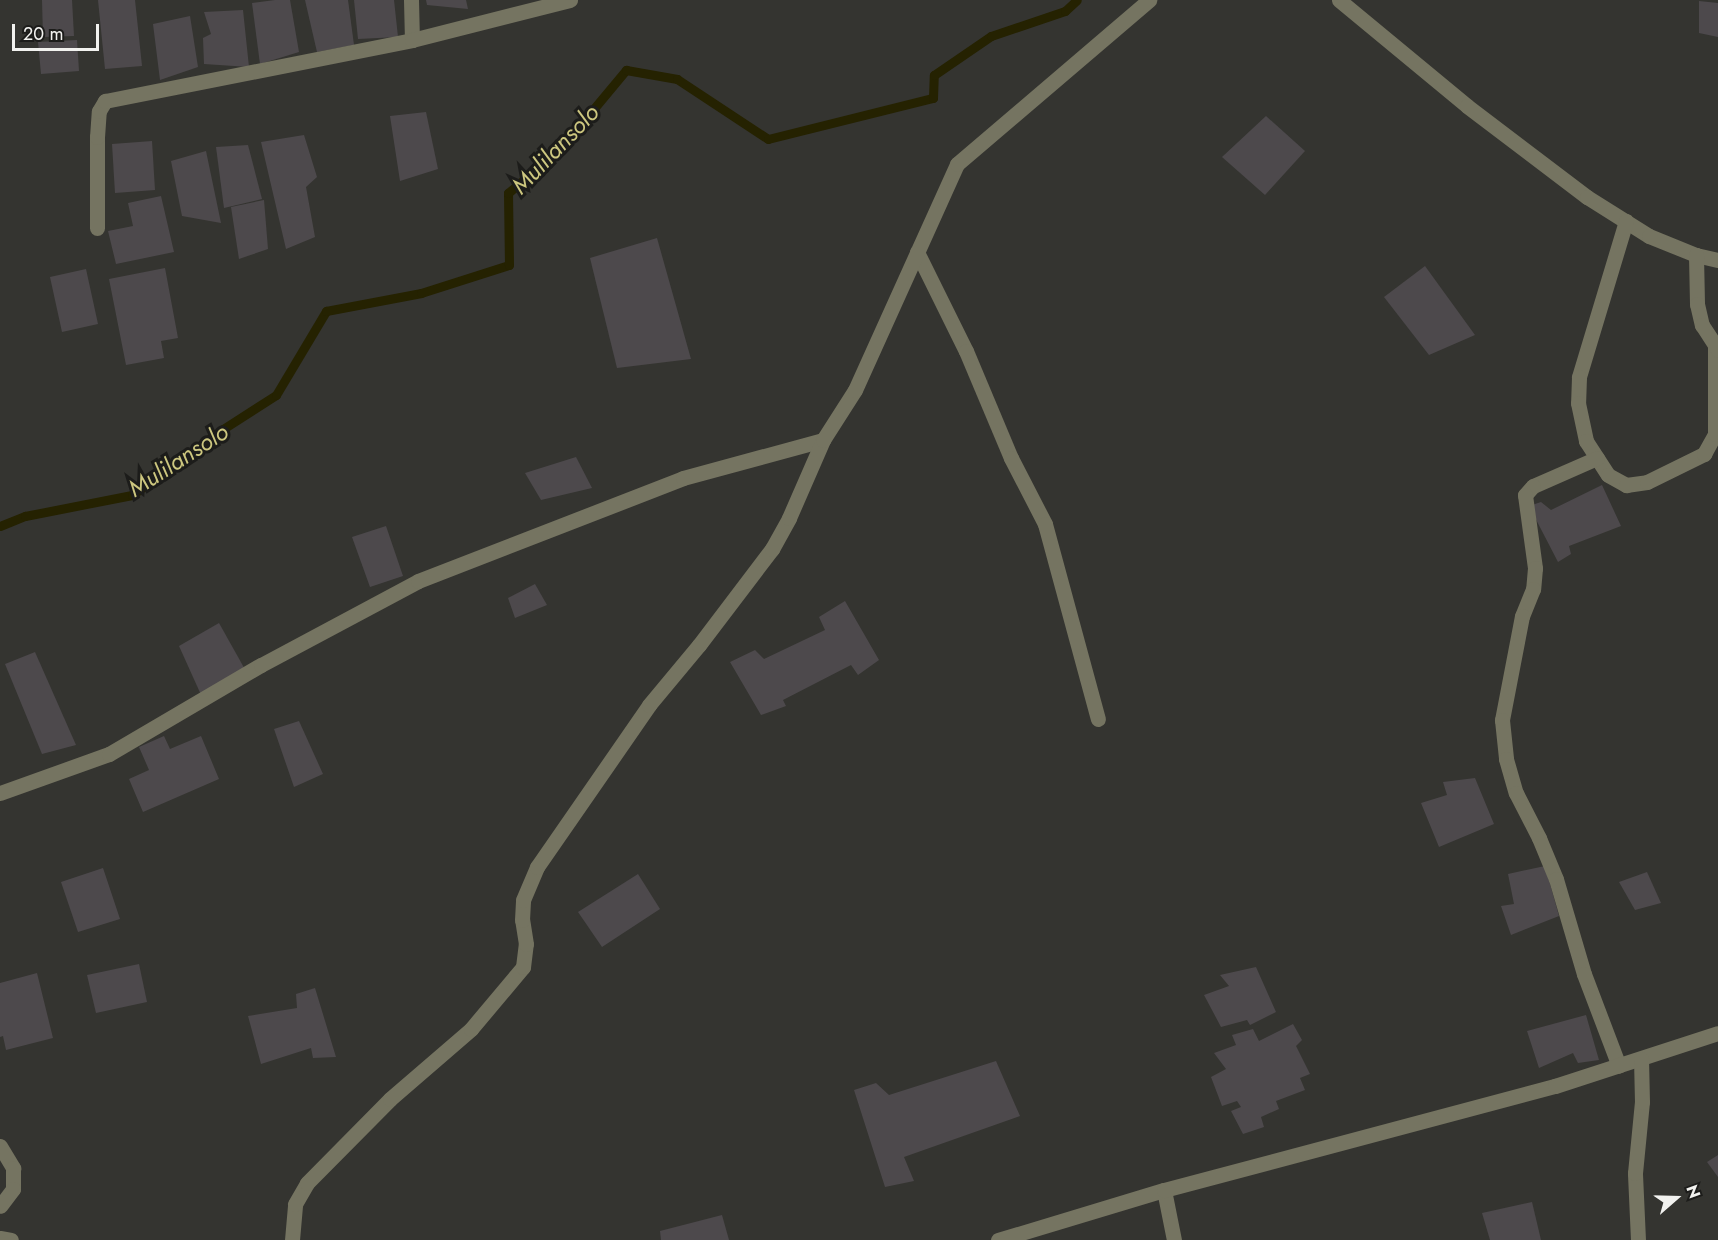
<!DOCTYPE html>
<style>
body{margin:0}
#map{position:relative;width:1718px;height:1240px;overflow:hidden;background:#343430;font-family:Jost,sans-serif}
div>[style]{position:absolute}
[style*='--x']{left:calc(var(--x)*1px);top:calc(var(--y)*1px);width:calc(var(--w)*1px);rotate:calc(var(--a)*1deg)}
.stream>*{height:9px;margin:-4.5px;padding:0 4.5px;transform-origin:4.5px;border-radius:4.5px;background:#252201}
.building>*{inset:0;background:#4d494c}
.minor>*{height:15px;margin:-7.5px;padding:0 7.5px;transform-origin:7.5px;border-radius:7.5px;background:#757461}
span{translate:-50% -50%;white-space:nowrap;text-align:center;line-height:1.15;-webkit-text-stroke:6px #1c1c1a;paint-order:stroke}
.water-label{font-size:24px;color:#cdc77f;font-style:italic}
.north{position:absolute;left:1646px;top:1168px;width:60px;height:60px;-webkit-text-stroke:4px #1c1c1a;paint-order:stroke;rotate:70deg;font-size:16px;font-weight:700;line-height:24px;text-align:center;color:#f2f2ef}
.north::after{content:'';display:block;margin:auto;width:21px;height:27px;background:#f2f2ef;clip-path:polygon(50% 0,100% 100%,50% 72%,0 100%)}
.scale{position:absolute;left:12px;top:24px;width:87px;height:27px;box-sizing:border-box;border:3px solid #f2f2ef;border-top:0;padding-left:8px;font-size:18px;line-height:21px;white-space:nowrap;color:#f2f2ef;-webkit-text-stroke:4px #1c1c1a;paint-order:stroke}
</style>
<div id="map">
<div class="stream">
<i style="--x:0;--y:526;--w:27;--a:-22"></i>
<i style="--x:25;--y:516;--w:109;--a:-11.1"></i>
<i style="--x:132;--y:495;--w:112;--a:-36"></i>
<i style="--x:223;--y:429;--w:63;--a:-32.7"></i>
<i style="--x:276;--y:395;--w:98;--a:-59.2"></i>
<i style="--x:326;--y:311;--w:97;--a:-10.7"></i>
<i style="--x:421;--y:293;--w:92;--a:-17.7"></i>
<i style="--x:509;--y:265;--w:72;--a:-90.8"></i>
<i style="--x:508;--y:193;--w:70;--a:-40.3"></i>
<i style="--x:561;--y:148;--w:102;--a:-50.2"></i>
<i style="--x:626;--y:70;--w:52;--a:10"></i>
<i style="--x:677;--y:79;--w:109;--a:33.4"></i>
<i style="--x:768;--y:139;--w:170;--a:-14"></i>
<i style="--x:933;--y:98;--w:23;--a:-88"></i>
<i style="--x:934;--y:75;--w:69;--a:-34.4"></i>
<i style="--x:991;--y:36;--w:78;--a:-18.7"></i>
<i style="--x:1065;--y:11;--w:16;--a:-43"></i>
</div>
<div class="building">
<i style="clip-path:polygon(42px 0,72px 0,74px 36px,43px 37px)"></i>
<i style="clip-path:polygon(98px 0,135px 0,142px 66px,105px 69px)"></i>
<i style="clip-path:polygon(275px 0,290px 0,299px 52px,260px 64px,252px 3px)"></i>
<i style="clip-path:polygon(305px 0,348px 0,354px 45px,317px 52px)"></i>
<i style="clip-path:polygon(354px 0,394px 0,398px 37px,358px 39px)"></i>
<i style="clip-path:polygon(426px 0,466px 0,468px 9px,427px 5px)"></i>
<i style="clip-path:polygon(1699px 1px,1718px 3px,1718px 37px,1699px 33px)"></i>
<i style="clip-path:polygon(243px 10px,249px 67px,204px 64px,203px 38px,211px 34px,204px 12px)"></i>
<i style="clip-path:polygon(190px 16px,198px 67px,160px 80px,153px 24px)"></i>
<i style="clip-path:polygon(77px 40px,79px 71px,41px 74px,38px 42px)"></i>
<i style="clip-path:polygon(426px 112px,438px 169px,400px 181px,390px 116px)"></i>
<i style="clip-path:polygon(1266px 116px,1305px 151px,1265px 195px,1222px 157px)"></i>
<i style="clip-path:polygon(304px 135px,317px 177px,306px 187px,315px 237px,286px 249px,261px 142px)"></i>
<i style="clip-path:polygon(152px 141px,155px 190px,115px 193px,112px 144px)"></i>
<i style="clip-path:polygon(248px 145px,262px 199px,224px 208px,216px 147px)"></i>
<i style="clip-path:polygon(206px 151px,221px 223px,182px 216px,171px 161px)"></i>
<i style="clip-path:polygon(161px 196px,174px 252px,116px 264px,108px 231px,133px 226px,128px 203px)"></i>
<i style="clip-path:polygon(264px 200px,268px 249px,239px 259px,231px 207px)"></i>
<i style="clip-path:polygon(657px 238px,691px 359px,617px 368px,590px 258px)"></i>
<i style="clip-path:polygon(1425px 266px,1475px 335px,1429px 355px,1384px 297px)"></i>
<i style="clip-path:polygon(165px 268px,178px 338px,161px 341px,164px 358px,126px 365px,109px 279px)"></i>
<i style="clip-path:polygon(86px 269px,98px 324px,62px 332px,50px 277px)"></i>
<i style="clip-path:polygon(576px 457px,592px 488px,541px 500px,525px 473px)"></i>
<i style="clip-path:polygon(1602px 485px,1621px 526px,1569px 546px,1571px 554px,1558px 562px,1529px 506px,1541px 502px,1551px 510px)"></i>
<i style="clip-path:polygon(386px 526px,403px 576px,370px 587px,352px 537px)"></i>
<i style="clip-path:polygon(535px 584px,547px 605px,515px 618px,508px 598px)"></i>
<i style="clip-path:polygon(845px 601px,879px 660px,858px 675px,851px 665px,783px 700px,786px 706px,761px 715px,730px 662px,755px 650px,764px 659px,825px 630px,819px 617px)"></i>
<i style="clip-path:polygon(219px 623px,247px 673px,202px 697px,179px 646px)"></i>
<i style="clip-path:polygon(35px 652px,76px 745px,42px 754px,5px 664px)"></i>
<i style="clip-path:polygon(299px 721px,323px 774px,294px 787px,274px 729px)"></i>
<i style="clip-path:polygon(164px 736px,170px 749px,201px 736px,219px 779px,143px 812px,129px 779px,149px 770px,139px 747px)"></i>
<i style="clip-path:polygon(1475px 778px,1494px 824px,1439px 847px,1421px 803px,1447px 795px,1443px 782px)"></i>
<i style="clip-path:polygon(1545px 866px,1559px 916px,1511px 935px,1501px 906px,1514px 904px,1508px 874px)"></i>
<i style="clip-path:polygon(103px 868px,120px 919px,78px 932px,61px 882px)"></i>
<i style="clip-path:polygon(1647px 872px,1661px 903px,1635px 910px,1619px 882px)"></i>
<i style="clip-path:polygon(638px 874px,660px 909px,602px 947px,578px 912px)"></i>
<i style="clip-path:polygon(139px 964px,147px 1002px,96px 1013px,87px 975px)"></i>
<i style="clip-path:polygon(1256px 967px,1276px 1012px,1250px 1025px,1247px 1020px,1221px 1027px,1204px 995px,1229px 986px,1220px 975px)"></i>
<i style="clip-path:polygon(37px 973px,53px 1038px,6px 1050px,3px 1036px,0 1037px,0 983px)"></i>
<i style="clip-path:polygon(315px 988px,336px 1057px,313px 1058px,311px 1048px,261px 1064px,248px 1016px,297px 1008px,296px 994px)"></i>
<i style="clip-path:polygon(1586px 1015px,1599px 1060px,1578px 1063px,1573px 1053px,1539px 1068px,1527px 1031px)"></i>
<i style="clip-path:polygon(1293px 1024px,1302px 1040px,1296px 1046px,1310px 1074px,1300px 1078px,1305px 1090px,1276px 1101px,1279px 1109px,1261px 1117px,1264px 1127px,1243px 1134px,1231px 1111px,1241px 1107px,1237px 1101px,1222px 1106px,1211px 1077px,1226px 1069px,1214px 1053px,1236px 1045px,1232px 1035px,1253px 1029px,1259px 1041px)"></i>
<i style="clip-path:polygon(996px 1061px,1020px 1116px,904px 1157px,914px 1181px,885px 1187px,854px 1090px,876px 1083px,889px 1095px)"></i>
<i style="clip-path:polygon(1718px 1155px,1718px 1177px,1707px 1162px)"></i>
<i style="clip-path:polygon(1532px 1202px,1541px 1240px,1490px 1240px,1482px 1213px)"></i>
<i style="clip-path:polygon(722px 1215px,729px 1240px,661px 1240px,660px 1231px)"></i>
</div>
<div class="minor">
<i style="--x:411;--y:0;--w:40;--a:88.6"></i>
<i style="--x:1339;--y:0;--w:166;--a:39.6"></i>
<i style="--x:1467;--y:106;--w:151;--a:37.2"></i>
<i style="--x:1587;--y:197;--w:73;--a:32.2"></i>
<i style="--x:1649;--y:236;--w:51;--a:22"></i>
<i style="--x:1696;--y:255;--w:23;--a:13"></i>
<i style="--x:1626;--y:221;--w:163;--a:106.8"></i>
<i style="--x:1579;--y:377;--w:26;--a:92"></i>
<i style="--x:1578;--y:403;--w:39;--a:78"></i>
<i style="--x:1586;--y:441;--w:40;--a:57.1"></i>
<i style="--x:1608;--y:475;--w:21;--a:29"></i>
<i style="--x:1626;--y:485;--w:21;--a:-8"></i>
<i style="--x:1647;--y:482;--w:64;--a:-26.2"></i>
<i style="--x:1704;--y:454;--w:23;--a:-61"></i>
<i style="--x:1715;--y:434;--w:87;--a:-90"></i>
<i style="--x:97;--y:228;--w:91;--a:-90"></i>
<i style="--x:97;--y:137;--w:26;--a:-86"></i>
<i style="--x:99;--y:111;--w:12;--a:-59"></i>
<i style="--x:105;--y:101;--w:313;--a:-11.2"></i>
<i style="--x:412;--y:40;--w:163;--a:-14.2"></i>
<i style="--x:917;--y:252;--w:110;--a:63.7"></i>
<i style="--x:966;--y:351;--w:116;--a:67.2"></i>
<i style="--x:1011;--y:458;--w:74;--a:62.7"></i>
<i style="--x:1045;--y:524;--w:202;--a:74.8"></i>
<i style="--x:1696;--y:255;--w:49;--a:88.8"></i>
<i style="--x:1697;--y:304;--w:22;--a:77"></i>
<i style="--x:1702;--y:325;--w:30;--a:57"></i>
<i style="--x:1597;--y:458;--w:70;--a:156.4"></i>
<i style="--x:1533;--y:486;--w:12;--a:132"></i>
<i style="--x:1525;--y:495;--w:74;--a:82.2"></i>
<i style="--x:1535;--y:568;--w:21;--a:95"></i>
<i style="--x:1533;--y:589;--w:29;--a:112"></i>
<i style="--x:1522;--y:616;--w:106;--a:100.9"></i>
<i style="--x:1502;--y:720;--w:39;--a:84"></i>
<i style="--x:1506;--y:759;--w:35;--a:74"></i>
<i style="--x:1516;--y:793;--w:51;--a:62.9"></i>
<i style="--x:1539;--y:838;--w:44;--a:67.5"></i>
<i style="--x:1556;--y:879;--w:99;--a:73.6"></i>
<i style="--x:1584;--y:974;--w:98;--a:69.2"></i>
<i style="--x:0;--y:793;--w:116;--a:-19.7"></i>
<i style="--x:109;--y:754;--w:176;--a:-30.4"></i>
<i style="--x:261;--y:665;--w:178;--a:-28.1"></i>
<i style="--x:418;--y:581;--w:284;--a:-21.2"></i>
<i style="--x:683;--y:478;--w:145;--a:-15.2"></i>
<i style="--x:0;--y:1146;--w:26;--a:59"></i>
<i style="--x:13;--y:1168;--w:21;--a:90"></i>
<i style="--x:13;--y:1189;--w:21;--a:127"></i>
<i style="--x:1164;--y:1190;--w:51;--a:78.7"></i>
<i style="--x:0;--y:1238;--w:11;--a:10"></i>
<i style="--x:292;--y:1240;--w:36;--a:-85"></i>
<i style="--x:295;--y:1204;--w:24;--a:-60"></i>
<i style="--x:307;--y:1183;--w:118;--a:-45.3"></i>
<i style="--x:390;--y:1099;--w:107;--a:-40.8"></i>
<i style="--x:471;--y:1029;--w:81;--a:-50"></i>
<i style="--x:523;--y:967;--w:23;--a:-83"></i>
<i style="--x:526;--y:944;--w:24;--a:-99"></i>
<i style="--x:522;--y:920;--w:20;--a:-87"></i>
<i style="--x:523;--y:900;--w:36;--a:-67"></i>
<i style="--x:537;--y:867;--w:197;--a:-55.3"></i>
<i style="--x:649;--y:705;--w:78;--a:-50.2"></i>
<i style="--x:699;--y:645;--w:121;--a:-52.8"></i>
<i style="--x:772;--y:549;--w:35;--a:-61"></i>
<i style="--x:789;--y:518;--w:85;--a:-66.4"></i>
<i style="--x:823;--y:440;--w:59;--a:-57.4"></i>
<i style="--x:855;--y:390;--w:248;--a:-65.7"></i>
<i style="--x:957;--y:164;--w:253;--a:-40.5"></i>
<i style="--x:998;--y:1240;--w:173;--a:-16.8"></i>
<i style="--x:1164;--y:1190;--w:405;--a:-14.9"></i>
<i style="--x:1555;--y:1086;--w:171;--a:-18"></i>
<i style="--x:1638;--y:1240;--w:67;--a:-92.6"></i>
<i style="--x:1635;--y:1173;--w:71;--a:-84.4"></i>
<i style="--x:1642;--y:1102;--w:43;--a:-91.3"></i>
</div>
<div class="water-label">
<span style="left:555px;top:149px;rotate:-46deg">Mulilansolo</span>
<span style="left:178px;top:460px;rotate:-33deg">Mulilansolo</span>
</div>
<div class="north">N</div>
<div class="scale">20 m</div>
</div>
